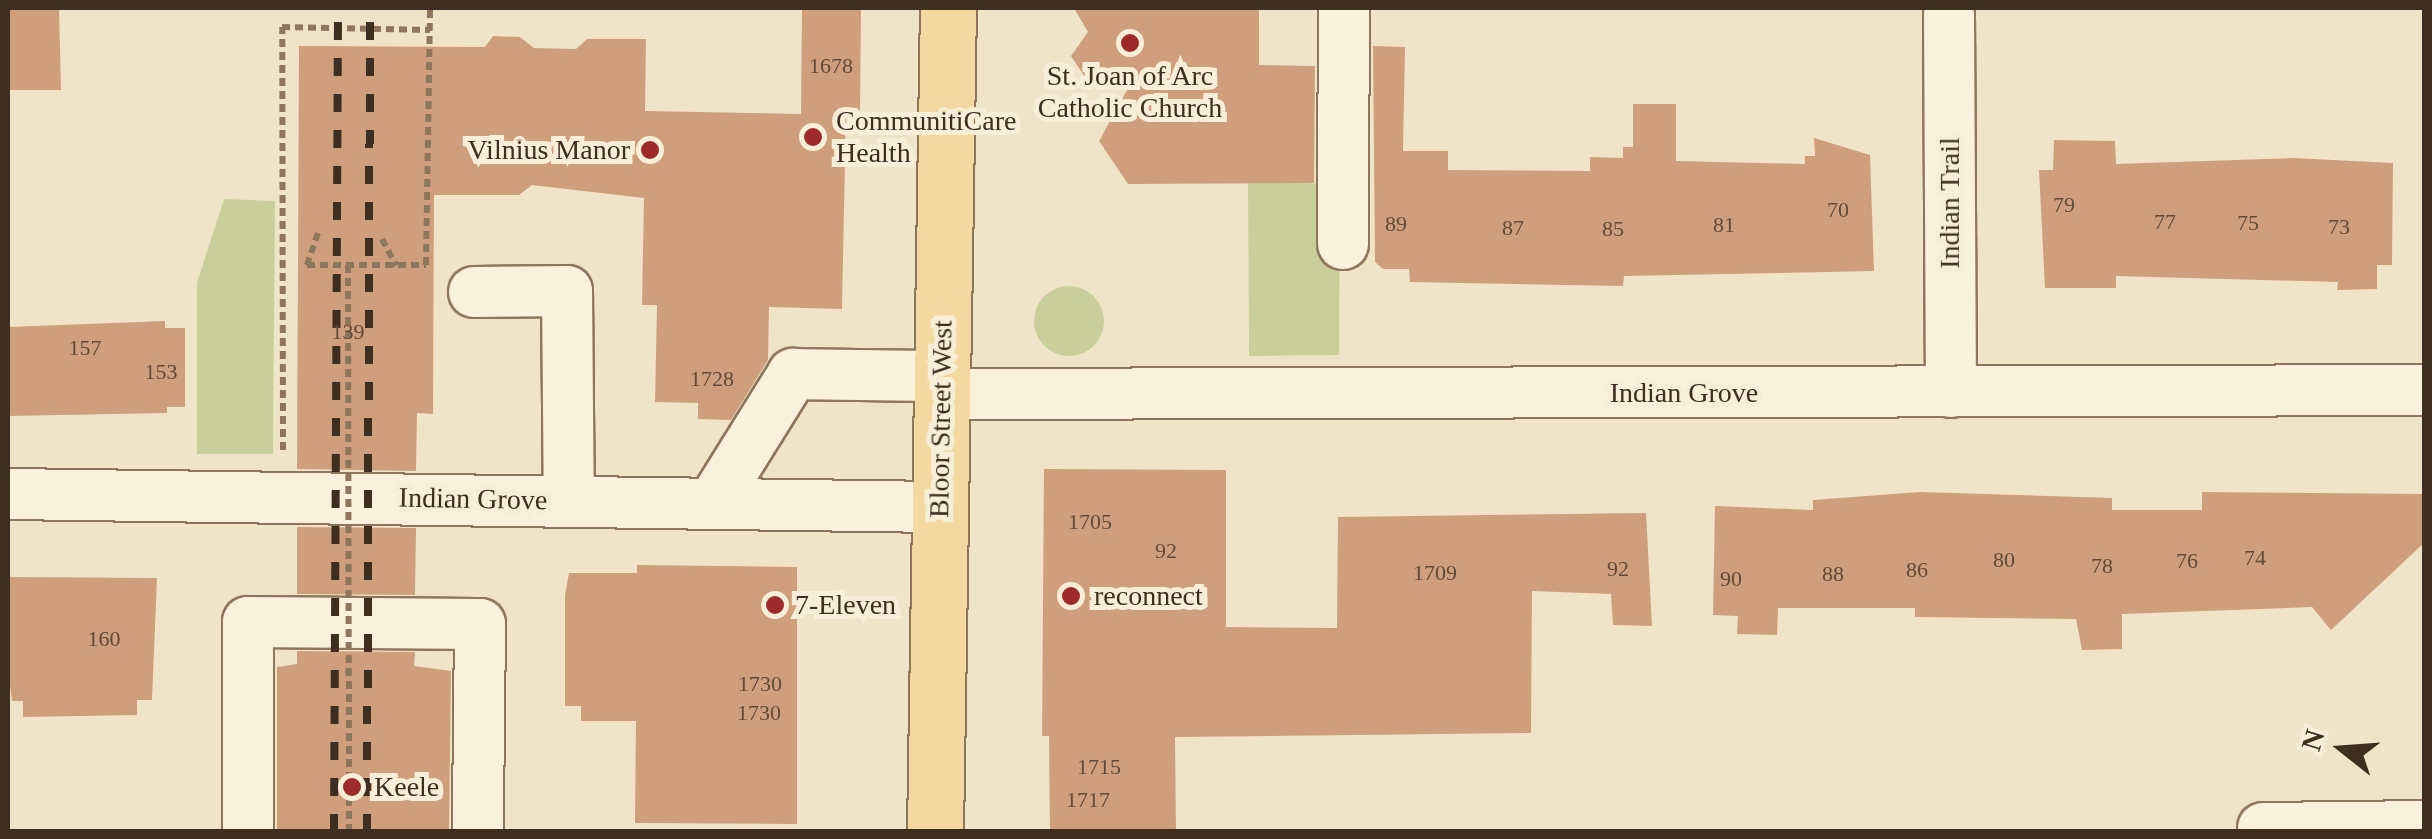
<!DOCTYPE html>
<style>
body{margin:0}
#map{position:relative;width:2432px;height:839px;overflow:hidden;background:#f0e4c8;font-family:Georgia,serif}
div>[style]{position:absolute}
[style*='--x']{left:calc(var(--x)*1px);top:calc(var(--y)*1px);width:calc(var(--w)*1px);rotate:calc(var(--a)*1deg)}
.green>*{inset:0;background:#c9cf9b}
.round{border-radius:50%}
.building>*{inset:0;background:#cf9f7d}
.path>*{height:6px;margin-top:-3px;transform-origin:0;background:repeating-linear-gradient(90deg,#8d765c 0 8px,transparent 0 13px)}
.roads{filter:drop-shadow(2px 0 #8d765c) drop-shadow(-2px 0 #8d765c) drop-shadow(0 2px #8d765c) drop-shadow(0 -2px #8d765c)}
.minor>*{height:50px;margin:-25px;padding:0 25px;transform-origin:25px;border-radius:25px;background:#faf1dc}
.major>*{height:55px;margin:-27.5px;padding:0 27.5px;transform-origin:27.5px;border-radius:27.5px;background:#f3d9a0}
.rail>*{height:8px;margin-top:-4px;transform-origin:0;background:repeating-linear-gradient(90deg,#3d2e20 0 18px,transparent 0 36px)}
.path-bridge>*{height:6px;margin-top:-3px;transform-origin:0;background:repeating-linear-gradient(90deg,#8d765c 0 8px,transparent 0 13px)}
.dots>*{width:28px;height:28px;translate:-50% -50%;box-sizing:border-box;border:5px solid #f7eed8;border-radius:50%}
span{translate:-50% -50%;white-space:nowrap;text-align:center;line-height:1.15;-webkit-text-stroke:10px #f7eed8;paint-order:stroke}
.number-label{font-size:22px;color:#624a37}
.number-label span{-webkit-text-stroke-width:0}
.poi-label{font-size:28px;color:#3d2e20}
.left{translate:0 -50%;text-align:left}
.right{translate:-100% -50%;text-align:right}
.street-label{font-size:28px;color:#3d2e20}
.frame{position:absolute;inset:0;border:10px solid #3d2e20;pointer-events:none}
.north{position:absolute;left:2292px;top:699px;width:100px;height:100px;-webkit-text-stroke:8px #f7eed8;paint-order:stroke;rotate:287deg;font-size:28px;font-weight:700;line-height:40px;text-align:center;color:#3d2e20}
.north::after{content:'';display:block;margin:auto;width:35px;height:45px;background:#3d2e20;clip-path:polygon(50% 0,100% 100%,50% 72%,0 100%)}
</style>
<div id="map">
<div class="green">
<i style="clip-path:polygon(1248px 182px,1340px 184px,1339px 355px,1249px 356px)"></i>
<i style="clip-path:polygon(224px 199px,275px 201px,273px 454px,197px 454px,197px 283px)"></i>
<i class="round" style="left:1034px;top:286px;width:70px;height:70px"></i>
</div>
<div class="building">
<i style="clip-path:polygon(8px 8px,59px 8px,61px 90px,8px 90px)"></i>
<i style="clip-path:polygon(802px 8px,861px 8px,860px 110px,846px 110px,842px 309px,769px 307px,768px 360px,731px 420px,698px 419px,698px 403px,655px 402px,657px 305px,642px 305px,644px 198px,532px 185px,519px 195px,434px 195px,433px 414px,417px 413px,416px 471px,297px 469px,299px 46px,485px 47px,493px 36px,520px 37px,534px 48px,576px 49px,587px 39px,646px 39px,645px 111px,801px 114px)"></i>
<i style="clip-path:polygon(1074px 8px,1259px 8px,1259px 65px,1315px 66px,1314px 183px,1128px 184px,1099px 141px,1132px 81px,1089px 83px,1071px 56px,1088px 32px)"></i>
<i style="clip-path:polygon(1373px 46px,1405px 47px,1403px 151px,1448px 151px,1448px 170px,1590px 171px,1590px 157px,1623px 158px,1623px 147px,1633px 147px,1633px 104px,1676px 104px,1676px 161px,1805px 164px,1805px 156px,1815px 156px,1814px 138px,1870px 155px,1874px 271px,1624px 276px,1623px 286px,1410px 282px,1409px 269px,1383px 269px,1375px 262px)"></i>
<i style="clip-path:polygon(2054px 140px,2115px 141px,2116px 164px,2293px 158px,2393px 163px,2392px 265px,2377px 265px,2377px 289px,2337px 290px,2338px 282px,2116px 276px,2116px 288px,2045px 288px,2039px 170px,2053px 170px)"></i>
<i style="clip-path:polygon(165px 321px,165px 328px,185px 328px,185px 407px,167px 407px,167px 413px,8px 416px,8px 327px)"></i>
<i style="clip-path:polygon(1044px 469px,1226px 470px,1226px 627px,1337px 628px,1338px 517px,1646px 513px,1652px 626px,1613px 625px,1611px 594px,1532px 591px,1531px 733px,1175px 737px,1176px 832px,1050px 832px,1049px 736px,1042px 736px)"></i>
<i style="clip-path:polygon(1920px 492px,2112px 498px,2112px 510px,2202px 510px,2202px 492px,2424px 494px,2424px 543px,2331px 630px,2312px 607px,2122px 614px,2122px 649px,2082px 650px,2076px 619px,1915px 617px,1915px 608px,1778px 608px,1777px 635px,1737px 634px,1738px 616px,1713px 615px,1715px 506px,1813px 510px,1813px 500px)"></i>
<i style="clip-path:polygon(297px 527px,416px 528px,415px 595px,297px 594px)"></i>
<i style="clip-path:polygon(637px 565px,797px 567px,797px 824px,635px 823px,636px 721px,581px 721px,581px 706px,565px 706px,565px 595px,569px 573px,637px 573px)"></i>
<i style="clip-path:polygon(8px 577px,157px 578px,152px 700px,137px 700px,137px 715px,23px 717px,23px 701px,12px 701px,8px 669px)"></i>
<i style="clip-path:polygon(297px 651px,415px 652px,414px 666px,451px 671px,449px 832px,277px 832px,277px 667px,297px 664px)"></i>
</div>
<div class="path">
<i style="--x:318;--y:233;--w:34;--a:109"></i>
<i style="--x:307;--y:265;--w:119;--a:0"></i>
<i style="--x:426;--y:265;--w:257;--a:-89.1"></i>
<i style="--x:382;--y:239;--w:30;--a:62"></i>
<i style="--x:283;--y:450;--w:423;--a:-90.1"></i>
<i style="--x:282;--y:27;--w:148;--a:1.2"></i>
<i style="--x:349;--y:832;--w:149;--a:-90"></i>
</div>
<div class="roads">
<div class="minor">
<i style="--x:1949;--y:14;--w:378;--a:89.7"></i>
<i style="--x:1343;--y:244;--w:236;--a:-89.8"></i>
<i style="--x:474;--y:292;--w:93;--a:-0.6"></i>
<i style="--x:567;--y:291;--w:209;--a:89.5"></i>
<i style="--x:943;--y:394;--w:1481;--a:-0.15"></i>
<i style="--x:8;--y:494;--w:931;--a:0.8"></i>
<i style="--x:714;--y:501;--w:150;--a:-58.1"></i>
<i style="--x:793;--y:374;--w:149;--a:0.8"></i>
<i style="--x:2263;--y:828;--w:161;--a:-0.7"></i>
<i style="--x:248;--y:832;--w:210;--a:-90"></i>
<i style="--x:248;--y:622;--w:232;--a:0.5"></i>
<i style="--x:480;--y:624;--w:208;--a:90.6"></i>
</div>
<div class="major">
<i style="--x:935;--y:832;--w:824;--a:-89.1"></i>
</div>
</div>
<div class="rail">
<i style="--x:334;--y:832;--w:824;--a:-89.72"></i>
<i style="--x:367;--y:832;--w:824;--a:-89.79"></i>
</div>
<div class="path-bridge">
<i style="--x:348;--y:265;--w:418;--a:89.9"></i>
</div>
<div class="dots">
<i style="left:1130px;top:43px;background:#9e2a2b"></i>
<i style="left:813px;top:137px;background:#9e2a2b"></i>
<i style="left:650px;top:150px;background:#9e2a2b"></i>
<i style="left:1071px;top:596px;background:#9e2a2b"></i>
<i style="left:775px;top:605px;background:#9e2a2b"></i>
<i style="left:352px;top:787px;background:#9e2a2b"></i>
</div>
<div class="number-label">
<span style="left:831px;top:66px">1678</span>
<span style="left:2064px;top:205px">79</span>
<span style="left:1838px;top:210px">70</span>
<span style="left:2165px;top:222px">77</span>
<span style="left:2248px;top:223px">75</span>
<span style="left:1396px;top:224px">89</span>
<span style="left:1724px;top:225px">81</span>
<span style="left:2339px;top:227px">73</span>
<span style="left:1513px;top:228px">87</span>
<span style="left:1613px;top:229px">85</span>
<span style="left:348px;top:332px">139</span>
<span style="left:85px;top:348px">157</span>
<span style="left:161px;top:372px">153</span>
<span style="left:712px;top:379px">1728</span>
<span style="left:1090px;top:522px">1705</span>
<span style="left:1166px;top:551px">92</span>
<span style="left:2255px;top:558px">74</span>
<span style="left:2004px;top:560px">80</span>
<span style="left:2187px;top:561px">76</span>
<span style="left:2102px;top:566px">78</span>
<span style="left:1618px;top:569px">92</span>
<span style="left:1917px;top:570px">86</span>
<span style="left:1435px;top:573px">1709</span>
<span style="left:1833px;top:574px">88</span>
<span style="left:1731px;top:579px">90</span>
<span style="left:104px;top:639px">160</span>
<span style="left:760px;top:684px">1730</span>
<span style="left:759px;top:713px">1730</span>
<span style="left:1099px;top:767px">1715</span>
<span style="left:1088px;top:800px">1717</span>
</div>
<div class="poi-label">
<span style="left:1130px;top:92px">St. Joan of Arc<br>Catholic Church</span>
<span class="left" style="left:836px;top:137px">CommunitiCare<br>Health</span>
<span class="right" style="left:630px;top:150px">Vilnius Manor</span>
<span class="left" style="left:1094px;top:596px">reconnect</span>
<span class="left" style="left:795px;top:605px">7-Eleven</span>
<span class="left" style="left:374px;top:787px">Keele</span>
</div>
<div class="street-label">
<span style="left:1950px;top:203px;rotate:-90deg">Indian Trail</span>
<span style="left:1684px;top:393px">Indian Grove</span>
<span style="left:941px;top:419px;rotate:-89deg">Bloor Street West</span>
<span style="left:473px;top:499px;rotate:1deg">Indian Grove</span>
</div>
<div class="frame"></div>
<div class="north">N</div>
</div>
